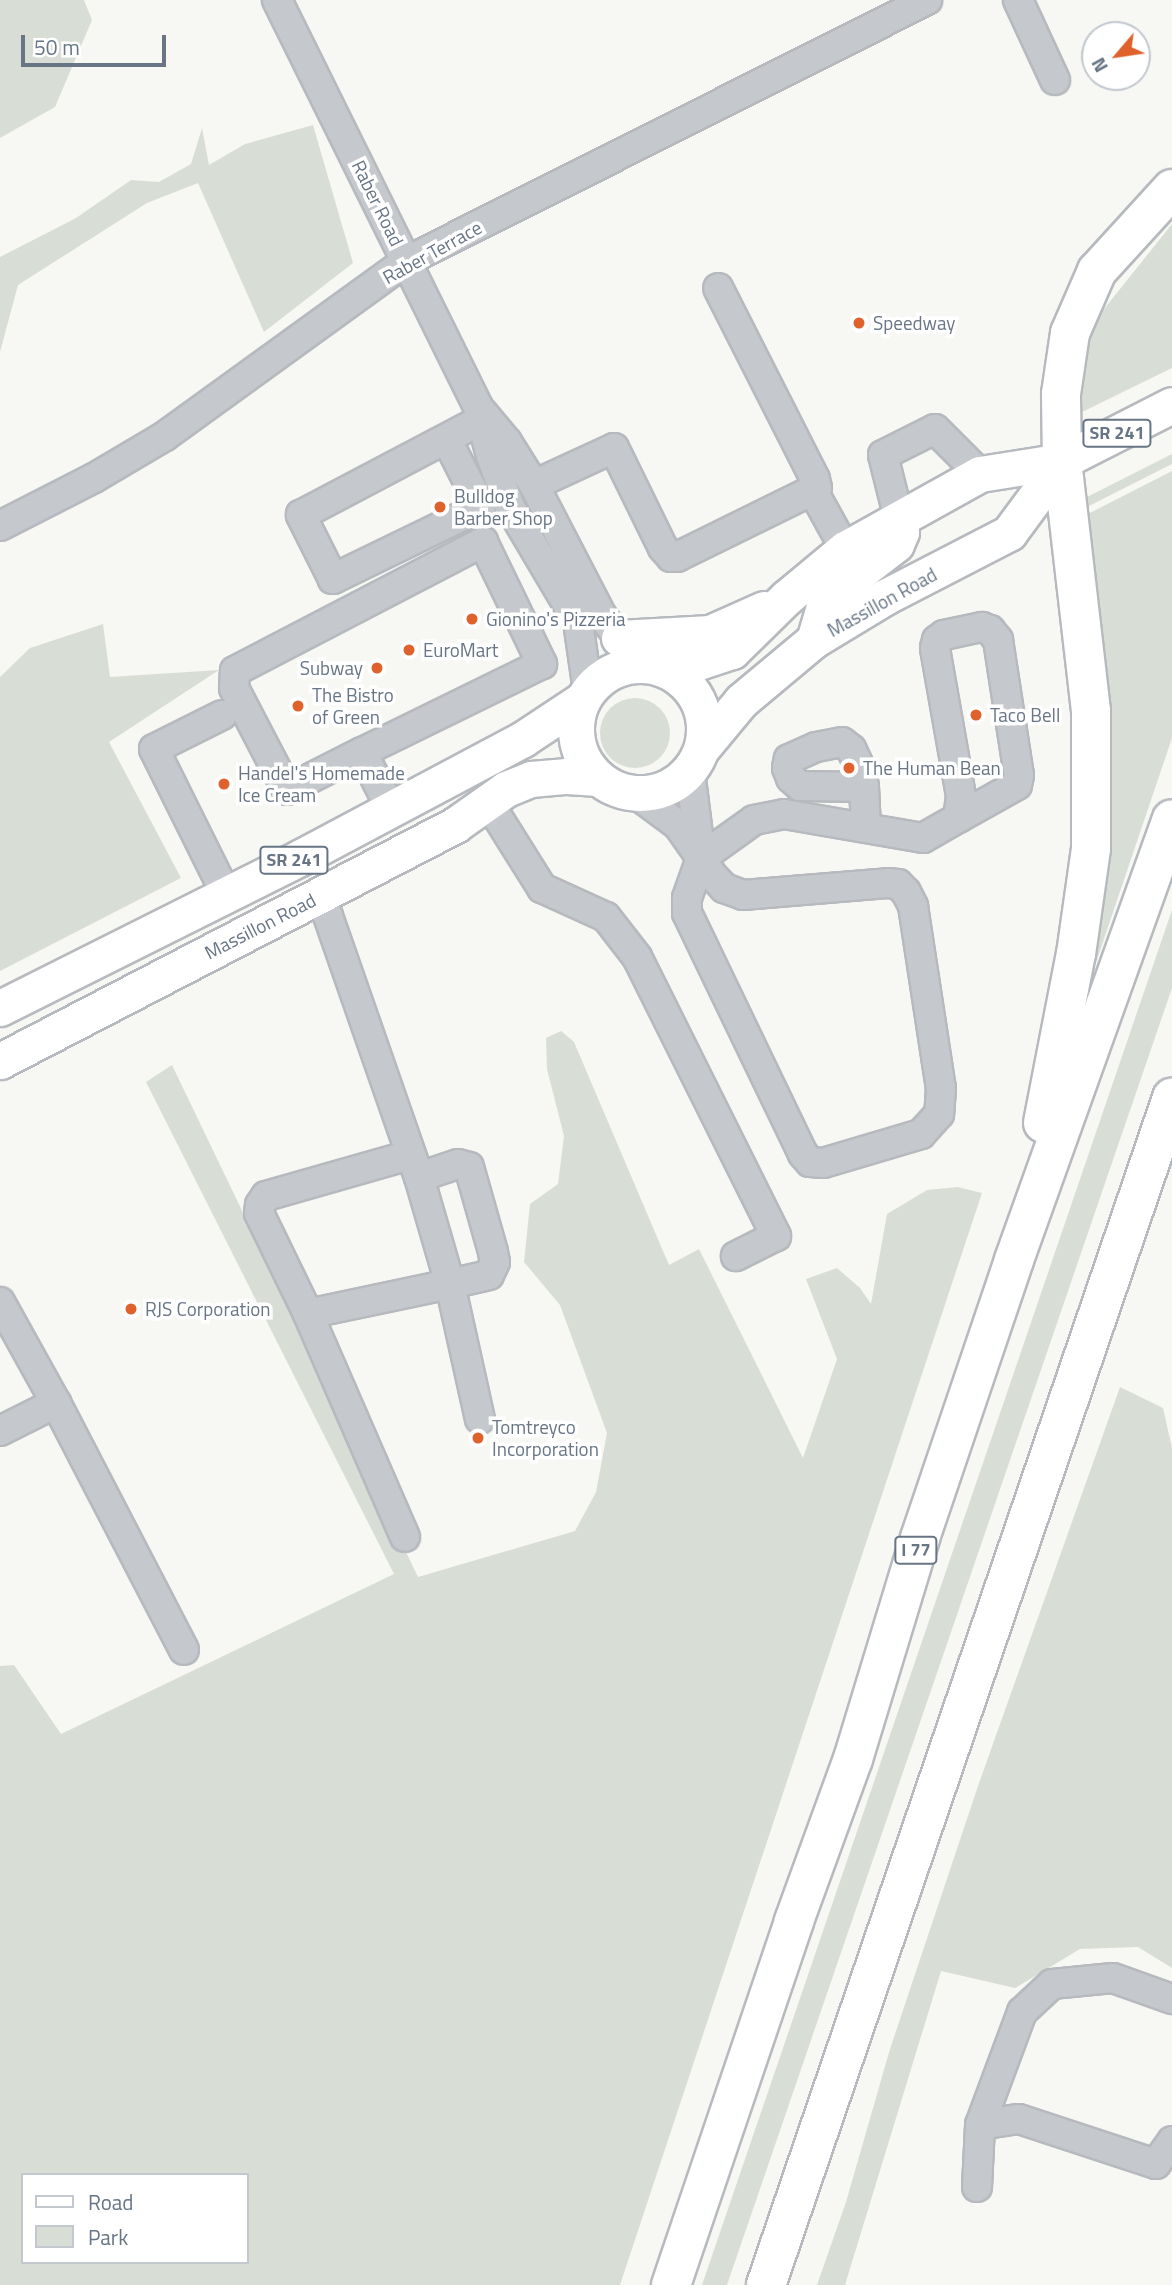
<!DOCTYPE html>
<style>
body{margin:0}
#map{position:relative;width:1172px;height:2285px;overflow:hidden;background:#f7f7f4;font-family:"Titillium Web",sans-serif}
div>[style]{position:absolute}
[style*='--x']{left:calc(var(--x)*1px);top:calc(var(--y)*1px);width:calc(var(--w)*1px);rotate:calc(var(--a)*1deg)}
.green>*{inset:0;background:#d8ded5}
.round{border-radius:50%}
.roads{filter:drop-shadow(2px 0 #b6babe) drop-shadow(-2px 0 #b6babe) drop-shadow(0 2px #b6babe) drop-shadow(0 -2px #b6babe)}
.minor>*{height:28px;margin:-14px;padding:0 14px;transform-origin:14px;border-radius:14px;background:#c5c8cc}
.major>*{height:35px;margin:-17.5px;padding:0 17.5px;transform-origin:17.5px;border-radius:17.5px;background:#fff}
.major>.ring{margin:-17.5px;padding:0;box-sizing:content-box;background:none;border:35px solid #fff;border-radius:50%}
.highway>*{height:38px;margin:-19px;padding:0 19px;transform-origin:19px;border-radius:19px;background:#fff}
.dots>*{width:19px;height:19px;translate:-50% -50%;box-sizing:border-box;border:4px solid #fff;border-radius:50%}
span{translate:-50% -50%;white-space:nowrap;text-align:center;line-height:1.15;-webkit-text-stroke:7px #fff;paint-order:stroke}
.shield-label span{padding:2px 5px;background:#fff;border:2px solid;border-radius:5px;-webkit-text-stroke-width:0}
.shield-label{font-size:18px;color:#677585;font-weight:700}
.street-label{font-size:19px;color:#677585}
.poi-label{font-size:19px;color:#677585}
.left{translate:0 -50%;text-align:left}
.right{translate:-100% -50%;text-align:right}
.legend{position:absolute;left:21px;top:2173px;width:228px;height:91px;box-sizing:border-box;background:#fff;border:2px solid #c2c8ce;margin:0;padding:9px 12px;list-style:none;font-size:21px;color:#677585}
.legend li{display:flex;align-items:center;gap:14px;height:35px}
.legend b{width:35px;border:2px solid #c2c8ce}
.north{position:absolute;left:1081px;top:21px;width:70px;height:70px;box-sizing:border-box;background:#fff;border:2px solid #c2c8ce;border-radius:50%;rotate:241deg;font-size:19px;font-weight:700;line-height:28px;text-align:center;color:#677585}
.north::after{content:'';display:block;margin:auto;width:24px;height:32px;background:#df612c;clip-path:polygon(50% 0,100% 100%,50% 72%,0 100%)}
.scale{position:absolute;left:21px;top:35px;width:145px;height:32px;box-sizing:border-box;border:4px solid #677585;border-top:0;padding-left:9px;font-size:21px;line-height:24px;white-space:nowrap;color:#677585;-webkit-text-stroke:5px #fff;paint-order:stroke}
</style>
<div id="map">
<div class="green">
<i style="clip-path:polygon(0 0,84px 0,92px 20px,55px 107px,0 138px)"></i>
<i style="clip-path:polygon(313px 125px,353px 263px,264px 332px,198px 183px,147px 203px,18px 285px,0 352px,0 257px,76px 218px,131px 180px,159px 182px,191px 164px,202px 128px,209px 165px,245px 144px)"></i>
<i style="clip-path:polygon(1172px 224px,1172px 368px,1076px 415px,1086px 345px,1100px 314px)"></i>
<i style="clip-path:polygon(1172px 454px,1172px 464px,1079px 511px,1083px 499px)"></i>
<i style="clip-path:polygon(1172px 471px,1172px 738px,1086px 992px,1084px 516px)"></i>
<i style="clip-path:polygon(103px 624px,110px 677px,219px 670px,109px 742px,181px 878px,0 971px,0 677px,30px 648px)"></i>
<i class="round" style="left:600px;top:698px;width:70px;height:70px"></i>
<i style="clip-path:polygon(1172px 910px,1172px 988px,727px 2285px,702px 2285px)"></i>
<i style="clip-path:polygon(evenodd,561px 1031px,574px 1042px,669px 1265px,699px 1249px,803px 1458px,837px 1359px,806px 1279px,837px 1268px,860px 1288px,871px 1304px,887px 1214px,927px 1190px,958px 1187px,982px 1193px,620px 2285px,0 2285px,0 1666px,14px 1665px,61px 1734px,394px 1574px,146px 1082px,172px 1065px,418px 1577px,575px 1531px,596px 1492px,607px 1433px,560px 1305px,524px 1262px,530px 1204px,558px 1184px,564px 1136px,547px 1069px,546px 1038px,561px 1031px,23px 2175px,247px 2175px,247px 2262px,23px 2262px,23px 2175px)"></i>
<i style="clip-path:polygon(1120px 1387px,1163px 1408px,1172px 1448px,1172px 1968px,1138px 1947px,1080px 1949px,1015px 1988px,941px 1971px,845px 2285px,817px 2285px,846px 2202px,890px 2049px,978px 1786px)"></i>
</div>
<div class="roads">
<div class="minor">
<i style="--x:277;--y:0;--w:454;--a:63.7"></i>
<i style="--x:478;--y:407;--w:51;--a:75.1"></i>
<i style="--x:491;--y:456;--w:54;--a:69.6"></i>
<i style="--x:510;--y:507;--w:134;--a:59.4"></i>
<i style="--x:578;--y:622;--w:70;--a:81.8"></i>
<i style="--x:1018;--y:0;--w:88;--a:65.2"></i>
<i style="--x:482;--y:412;--w:39;--a:50"></i>
<i style="--x:507;--y:442;--w:51;--a:57.9"></i>
<i style="--x:534;--y:485;--w:148;--a:62.6"></i>
<i style="--x:602;--y:616;--w:63;--a:51.5"></i>
<i style="--x:447;--y:440;--w:75;--a:63.1"></i>
<i style="--x:481;--y:507;--w:165;--a:154.1"></i>
<i style="--x:333;--y:579;--w:72;--a:-116.6"></i>
<i style="--x:301;--y:515;--w:204;--a:-27.8"></i>
<i style="--x:534;--y:485;--w:88;--a:-24.8"></i>
<i style="--x:614;--y:448;--w:111;--a:63.9"></i>
<i style="--x:663;--y:548;--w:12;--a:48"></i>
<i style="--x:671;--y:557;--w:6;--a:0"></i>
<i style="--x:677;--y:557;--w:156;--a:-26.2"></i>
<i style="--x:817;--y:488;--w:9;--a:-103"></i>
<i style="--x:815;--y:479;--w:214;--a:-116.9"></i>
<i style="--x:813;--y:491;--w:66;--a:61.1"></i>
<i style="--x:899;--y:519;--w:66;--a:-104"></i>
<i style="--x:883;--y:455;--w:58;--a:-26.6"></i>
<i style="--x:935;--y:429;--w:64;--a:45"></i>
<i style="--x:0;--y:526;--w:106;--a:-27.1"></i>
<i style="--x:94;--y:478;--w:82;--a:-30.6"></i>
<i style="--x:165;--y:436;--w:299;--a:-35.9"></i>
<i style="--x:407;--y:261;--w:582;--a:-26.65"></i>
<i style="--x:222;--y:715;--w:76;--a:153.4"></i>
<i style="--x:154;--y:749;--w:162;--a:63.6"></i>
<i style="--x:362;--y:752;--w:84;--a:153.1"></i>
<i style="--x:287;--y:790;--w:115;--a:-117.5"></i>
<i style="--x:234;--y:688;--w:17;--a:-87"></i>
<i style="--x:235;--y:671;--w:280;--a:-27.5"></i>
<i style="--x:483;--y:542;--w:136;--a:64.2"></i>
<i style="--x:542;--y:664;--w:200;--a:153.9"></i>
<i style="--x:362;--y:752;--w:64;--a:63"></i>
<i style="--x:864;--y:787;--w:17;--a:-100"></i>
<i style="--x:861;--y:770;--w:23;--a:-115"></i>
<i style="--x:851;--y:749;--w:11;--a:-142"></i>
<i style="--x:842;--y:742;--w:26;--a:169"></i>
<i style="--x:816;--y:747;--w:30;--a:156"></i>
<i style="--x:789;--y:759;--w:9;--a:103"></i>
<i style="--x:787;--y:768;--w:11;--a:68"></i>
<i style="--x:791;--y:778;--w:12;--a:42"></i>
<i style="--x:800;--y:786;--w:64;--a:0.9"></i>
<i style="--x:864;--y:787;--w:41;--a:87.2"></i>
<i style="--x:636;--y:794;--w:52;--a:36.4"></i>
<i style="--x:678;--y:825;--w:40;--a:55.1"></i>
<i style="--x:701;--y:858;--w:20;--a:57"></i>
<i style="--x:712;--y:875;--w:18;--a:47"></i>
<i style="--x:724;--y:888;--w:20;--a:20"></i>
<i style="--x:743;--y:895;--w:145;--a:-4.7"></i>
<i style="--x:888;--y:883;--w:10;--a:6"></i>
<i style="--x:898;--y:884;--w:11;--a:45"></i>
<i style="--x:906;--y:892;--w:16;--a:63"></i>
<i style="--x:913;--y:906;--w:184;--a:81.3"></i>
<i style="--x:941;--y:1088;--w:26;--a:94"></i>
<i style="--x:939;--y:1114;--w:27;--a:132"></i>
<i style="--x:921;--y:1134;--w:102;--a:163.5"></i>
<i style="--x:823;--y:1163;--w:13;--a:-176"></i>
<i style="--x:810;--y:1162;--w:11;--a:-131"></i>
<i style="--x:803;--y:1154;--w:267;--a:-115.7"></i>
<i style="--x:687;--y:913;--w:15;--a:-90"></i>
<i style="--x:687;--y:898;--w:42;--a:-70.7"></i>
<i style="--x:701;--y:858;--w:88;--a:-97.2"></i>
<i style="--x:488;--y:802;--w:102;--a:57.9"></i>
<i style="--x:542;--y:888;--w:70;--a:24.4"></i>
<i style="--x:606;--y:917;--w:51;--a:52.2"></i>
<i style="--x:637;--y:957;--w:312;--a:63.5"></i>
<i style="--x:776;--y:1236;--w:45;--a:153.4"></i>
<i style="--x:701;--y:858;--w:65;--a:-35.6"></i>
<i style="--x:754;--y:820;--w:31;--a:-11"></i>
<i style="--x:784;--y:814;--w:141;--a:9.8"></i>
<i style="--x:923;--y:838;--w:40;--a:-29.7"></i>
<i style="--x:958;--y:818;--w:22;--a:-82"></i>
<i style="--x:961;--y:796;--w:150;--a:-100"></i>
<i style="--x:935;--y:648;--w:8;--a:-76"></i>
<i style="--x:937;--y:640;--w:9;--a:-36"></i>
<i style="--x:944;--y:635;--w:39;--a:-12"></i>
<i style="--x:982;--y:627;--w:9;--a:21"></i>
<i style="--x:990;--y:630;--w:13;--a:51"></i>
<i style="--x:998;--y:640;--w:137;--a:81.2"></i>
<i style="--x:1019;--y:775;--w:10;--a:101"></i>
<i style="--x:1017;--y:785;--w:68;--a:150.8"></i>
<i style="--x:318;--y:896;--w:22;--a:63"></i>
<i style="--x:328;--y:916;--w:276;--a:70.8"></i>
<i style="--x:419;--y:1177;--w:111;--a:73.8"></i>
<i style="--x:450;--y:1284;--w:145;--a:168.1"></i>
<i style="--x:308;--y:1314;--w:112;--a:-115.9"></i>
<i style="--x:259;--y:1213;--w:8;--a:-83"></i>
<i style="--x:260;--y:1205;--w:11;--a:-56"></i>
<i style="--x:266;--y:1196;--w:150;--a:-15.9"></i>
<i style="--x:419;--y:1177;--w:41;--a:-18.4"></i>
<i style="--x:458;--y:1164;--w:11;--a:15"></i>
<i style="--x:469;--y:1167;--w:88;--a:74.2"></i>
<i style="--x:493;--y:1252;--w:10;--a:79"></i>
<i style="--x:495;--y:1262;--w:14;--a:115"></i>
<i style="--x:489;--y:1275;--w:40;--a:167"></i>
<i style="--x:450;--y:1284;--w:138;--a:77.5"></i>
<i style="--x:0;--y:1302;--w:115;--a:61"></i>
<i style="--x:56;--y:1403;--w:278;--a:62.6"></i>
<i style="--x:308;--y:1314;--w:243;--a:66.5"></i>
<i style="--x:0;--y:1431;--w:63;--a:-26.6"></i>
<i style="--x:980;--y:2125;--w:39;--a:-9"></i>
<i style="--x:1019;--y:2119;--w:144;--a:18.2"></i>
<i style="--x:1156;--y:2164;--w:28;--a:-55"></i>
<i style="--x:977;--y:2187;--w:62;--a:-87.2"></i>
<i style="--x:980;--y:2125;--w:121;--a:-69.6"></i>
<i style="--x:1022;--y:2012;--w:41;--a:-43"></i>
<i style="--x:1052;--y:1984;--w:61;--a:-5.6"></i>
<i style="--x:1113;--y:1978;--w:63;--a:19.6"></i>
</div>
<div class="major">
<i style="--x:619;--y:638;--w:91;--a:-3.1"></i>
<i style="--x:710;--y:633;--w:59;--a:-24"></i>
<i style="--x:814;--y:640;--w:45;--a:-73.2"></i>
<i style="--x:827;--y:597;--w:87;--a:-37.5"></i>
<i style="--x:896;--y:544;--w:13;--a:-67"></i>
<i style="--x:901;--y:532;--w:13;--a:-99"></i>
<i class="ring" style="left:576px;top:665px;width:93px;height:93px"></i>
<i style="--x:656;--y:666;--w:42;--a:-5.4"></i>
<i style="--x:698;--y:662;--w:36;--a:-18"></i>
<i style="--x:732;--y:651;--w:76;--a:-44.5"></i>
<i style="--x:786;--y:598;--w:77;--a:-39.7"></i>
<i style="--x:845;--y:549;--w:154;--a:-29.1"></i>
<i style="--x:980;--y:474;--w:83;--a:-9"></i>
<i style="--x:1062;--y:461;--w:123;--a:-27"></i>
<i style="--x:702;--y:748;--w:61;--a:-50.3"></i>
<i style="--x:741;--y:701;--w:95;--a:-39.9"></i>
<i style="--x:814;--y:640;--w:83;--a:-31.2"></i>
<i style="--x:885;--y:597;--w:140;--a:-27.3"></i>
<i style="--x:1009;--y:533;--w:89;--a:-53.6"></i>
<i style="--x:0;--y:1008;--w:337;--a:-26.6"></i>
<i style="--x:301;--y:857;--w:251;--a:-28"></i>
<i style="--x:523;--y:739;--w:71;--a:-33.5"></i>
<i style="--x:0;--y:1061;--w:513;--a:-27.41"></i>
<i style="--x:455;--y:825;--w:62;--a:-35.2"></i>
<i style="--x:506;--y:789;--w:27;--a:-22"></i>
<i style="--x:531;--y:779;--w:36;--a:-5"></i>
<i style="--x:567;--y:776;--w:31;--a:4"></i>
</div>
<div class="highway">
<i style="--x:1043;--y:1123;--w:172;--a:-79"></i>
<i style="--x:1076;--y:954;--w:107;--a:-81.9"></i>
<i style="--x:1091;--y:848;--w:137;--a:-90"></i>
<i style="--x:1091;--y:711;--w:252;--a:-96.6"></i>
<i style="--x:1062;--y:461;--w:67;--a:-90.9"></i>
<i style="--x:1061;--y:394;--w:62;--a:-81.6"></i>
<i style="--x:1070;--y:333;--w:68;--a:-66.5"></i>
<i style="--x:1097;--y:271;--w:111;--a:-47.6"></i>
<i style="--x:671;--y:2285;--w:384;--a:-71.3"></i>
<i style="--x:794;--y:1921;--w:172;--a:-70"></i>
<i style="--x:853;--y:1759;--w:231;--a:-73.1"></i>
<i style="--x:920;--y:1538;--w:293;--a:-71.3"></i>
<i style="--x:1014;--y:1260;--w:468;--a:-70.3"></i>
<i style="--x:766;--y:2285;--w:1255;--a:-71.12"></i>
</div>
</div>
<div class="dots">
<i style="left:859px;top:323px;background:#df612c"></i>
<i style="left:440px;top:507px;background:#df612c"></i>
<i style="left:472px;top:619px;background:#df612c"></i>
<i style="left:409px;top:650px;background:#df612c"></i>
<i style="left:377px;top:668px;background:#df612c"></i>
<i style="left:298px;top:706px;background:#df612c"></i>
<i style="left:976px;top:715px;background:#df612c"></i>
<i style="left:849px;top:768px;background:#df612c"></i>
<i style="left:224px;top:784px;background:#df612c"></i>
<i style="left:131px;top:1309px;background:#df612c"></i>
<i style="left:478px;top:1438px;background:#df612c"></i>
</div>
<div class="shield-label">
<span style="left:1117px;top:433px">SR 241</span>
<span style="left:294px;top:860px">SR 241</span>
<span style="left:916px;top:1550px">I 77</span>
</div>
<div class="street-label">
<span style="left:378px;top:203px;rotate:64deg">Raber Road</span>
<span style="left:432px;top:252px;rotate:-29deg">Raber Terrace</span>
<span style="left:882px;top:602px;rotate:-29deg">Massillon Road</span>
<span style="left:260px;top:926px;rotate:-27deg">Massillon Road</span>
</div>
<div class="poi-label">
<span class="left" style="left:873px;top:323px">Speedway</span>
<span class="left" style="left:454px;top:507px">Bulldog<br>Barber Shop</span>
<span class="left" style="left:486px;top:619px">Gionino's Pizzeria</span>
<span class="left" style="left:423px;top:650px">EuroMart</span>
<span class="right" style="left:363px;top:668px">Subway</span>
<span class="left" style="left:312px;top:706px">The Bistro<br>of Green</span>
<span class="left" style="left:990px;top:715px">Taco Bell</span>
<span class="left" style="left:863px;top:768px">The Human Bean</span>
<span class="left" style="left:238px;top:784px">Handel's Homemade<br>Ice Cream</span>
<span class="left" style="left:145px;top:1309px">RJS Corporation</span>
<span class="left" style="left:492px;top:1438px">Tomtreyco<br>Incorporation</span>
</div>
<ul class="legend">
<li><b style="height:9px;background:#fff"></b>Road</li>
<li><b style="height:19px;background:#d8ded5"></b>Park</li>
</ul>
<div class="north">N</div>
<div class="scale">50 m</div>
</div>
